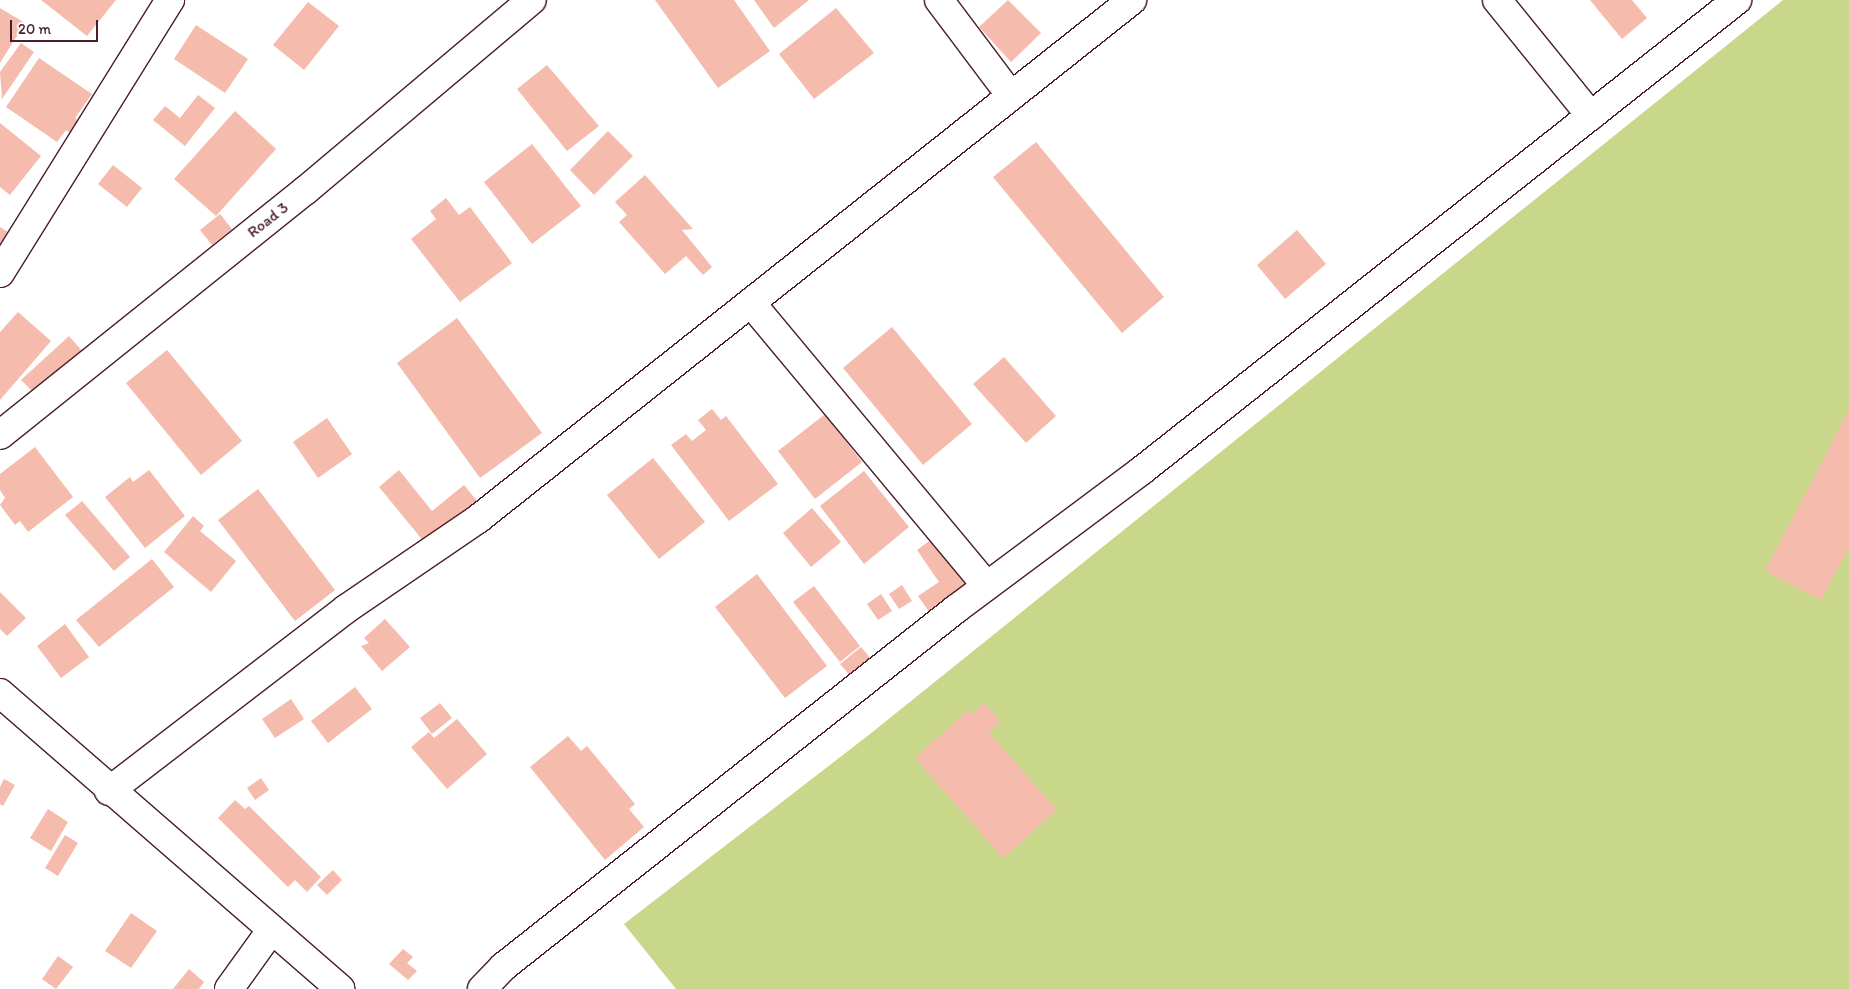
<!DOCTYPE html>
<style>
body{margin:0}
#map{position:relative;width:1849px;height:989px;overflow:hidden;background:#fff;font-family:Itim,sans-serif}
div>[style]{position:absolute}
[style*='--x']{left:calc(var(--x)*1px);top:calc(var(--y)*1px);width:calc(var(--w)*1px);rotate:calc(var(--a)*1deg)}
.green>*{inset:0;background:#c9d78b}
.building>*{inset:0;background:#f5bbad}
.roads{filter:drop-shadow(1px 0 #4a1f2b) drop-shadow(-1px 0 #4a1f2b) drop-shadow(0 1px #4a1f2b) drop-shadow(0 -1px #4a1f2b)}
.minor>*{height:28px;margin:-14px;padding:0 14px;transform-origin:14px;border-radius:14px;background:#fff}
.secondary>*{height:28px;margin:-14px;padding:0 14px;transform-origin:14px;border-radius:14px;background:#fff}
span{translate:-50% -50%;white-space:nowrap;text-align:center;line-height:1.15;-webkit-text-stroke:4px #fff;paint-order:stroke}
.street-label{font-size:16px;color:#4a1f2b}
.scale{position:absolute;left:10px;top:20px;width:88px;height:22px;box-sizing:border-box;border:2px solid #4a1f2b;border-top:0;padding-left:6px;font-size:15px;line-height:18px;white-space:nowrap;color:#4a1f2b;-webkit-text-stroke:4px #fff;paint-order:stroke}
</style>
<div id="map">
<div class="green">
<i style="clip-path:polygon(1783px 0,1849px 0,1849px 989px,676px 989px,624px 924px,870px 734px)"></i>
</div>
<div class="building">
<i style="clip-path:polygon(41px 0,116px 0,87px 36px)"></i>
<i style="clip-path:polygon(655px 0,734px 0,770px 51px,718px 88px)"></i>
<i style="clip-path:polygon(754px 0,809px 0,774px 28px)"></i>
<i style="clip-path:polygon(1008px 0,1041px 33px,1011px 62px,979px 27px)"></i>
<i style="clip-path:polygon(1590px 0,1632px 0,1647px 18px,1622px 39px)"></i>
<i style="clip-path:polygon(308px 2px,339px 26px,304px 70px,273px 45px)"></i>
<i style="clip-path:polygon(0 8px,25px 23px,0 63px)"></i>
<i style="clip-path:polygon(836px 8px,874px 53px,814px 99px,779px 54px)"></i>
<i style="clip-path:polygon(196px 25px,248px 59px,225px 93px,174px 59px)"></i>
<i style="clip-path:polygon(21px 43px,34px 52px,2px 99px,0 72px)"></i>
<i style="clip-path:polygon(39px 58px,92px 94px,75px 118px,84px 125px,76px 137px,66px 130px,57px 142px,6px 107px)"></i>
<i style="clip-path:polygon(547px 65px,599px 126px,567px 151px,517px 89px)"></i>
<i style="clip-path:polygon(198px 95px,215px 108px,185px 146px,153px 120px,165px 106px,180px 118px)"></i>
<i style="clip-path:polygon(235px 111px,276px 149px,216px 216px,174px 179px)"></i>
<i style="clip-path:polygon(0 123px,41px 156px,10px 195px,0 187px)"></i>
<i style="clip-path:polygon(608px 131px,633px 156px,594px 195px,570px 170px)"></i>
<i style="clip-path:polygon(1036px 142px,1164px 297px,1122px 333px,993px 177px)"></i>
<i style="clip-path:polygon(532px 144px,581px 206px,532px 244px,484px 182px)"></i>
<i style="clip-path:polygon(113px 165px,142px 188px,127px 207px,98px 184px)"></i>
<i style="clip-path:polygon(645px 175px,693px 229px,682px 230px,712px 267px,703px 275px,686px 256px,665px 274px,619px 222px,627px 215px,615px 202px)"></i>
<i style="clip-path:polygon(446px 198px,459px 215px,470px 207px,512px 263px,460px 302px,411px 239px,436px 219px,430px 211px)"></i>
<i style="clip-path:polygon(220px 214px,232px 229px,212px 245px,200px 230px)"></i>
<i style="clip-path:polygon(0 227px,8px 232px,0 244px)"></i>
<i style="clip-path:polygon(1297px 230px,1326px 264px,1285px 299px,1257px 265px)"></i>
<i style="clip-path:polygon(18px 312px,51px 341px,0 400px,0 332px)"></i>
<i style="clip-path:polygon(457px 318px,542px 433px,480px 478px,397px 363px)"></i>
<i style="clip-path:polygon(892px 327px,972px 424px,923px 465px,843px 368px)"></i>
<i style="clip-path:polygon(69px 336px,83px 352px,37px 396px,21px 380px)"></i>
<i style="clip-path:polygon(167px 350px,242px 441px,201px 475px,126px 383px)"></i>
<i style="clip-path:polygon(1004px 357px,1056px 416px,1026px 443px,973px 384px)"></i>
<i style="clip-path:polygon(712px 409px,721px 420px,726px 416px,778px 484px,729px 521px,671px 445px,686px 434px,692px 441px,706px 430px,698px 420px)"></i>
<i style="clip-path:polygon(1849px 410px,1849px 547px,1821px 600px,1765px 571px)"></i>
<i style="clip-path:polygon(825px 414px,862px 462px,815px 499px,778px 451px)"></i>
<i style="clip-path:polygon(327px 418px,352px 454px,318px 478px,293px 442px)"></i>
<i style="clip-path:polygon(35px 447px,73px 497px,28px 532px,20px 521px,15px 525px,0 505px,5px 498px,0 490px,0 474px)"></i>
<i style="clip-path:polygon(653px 458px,705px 522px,659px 559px,607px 495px)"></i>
<i style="clip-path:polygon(149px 470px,185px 516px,145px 548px,105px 497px,130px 477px,133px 482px)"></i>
<i style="clip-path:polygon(399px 470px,432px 511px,464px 485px,477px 501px,425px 543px,379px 487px)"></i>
<i style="clip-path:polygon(864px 471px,909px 527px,864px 564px,820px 506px)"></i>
<i style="clip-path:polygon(258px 489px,335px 590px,295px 621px,218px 520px)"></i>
<i style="clip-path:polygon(82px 501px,130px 557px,114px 571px,65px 515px)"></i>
<i style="clip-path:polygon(812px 508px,841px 542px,811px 567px,783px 533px)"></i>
<i style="clip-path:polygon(193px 516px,204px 526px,200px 531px,236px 561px,211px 592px,164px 552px)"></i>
<i style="clip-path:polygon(936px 536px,970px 586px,930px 613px,918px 596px,939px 582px,917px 550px)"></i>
<i style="clip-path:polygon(152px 559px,174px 587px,99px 647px,76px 620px)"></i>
<i style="clip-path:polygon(757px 574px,827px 666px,785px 698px,715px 607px)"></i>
<i style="clip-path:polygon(902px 585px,912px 601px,899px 609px,889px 594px)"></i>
<i style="clip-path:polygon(814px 586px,860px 646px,840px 662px,793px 602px)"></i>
<i style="clip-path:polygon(0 592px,26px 618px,7px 636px,0 629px)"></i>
<i style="clip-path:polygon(881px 594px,892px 611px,878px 620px,867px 604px)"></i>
<i style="clip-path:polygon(385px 619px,410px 647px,382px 671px,361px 646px,369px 643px,364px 638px)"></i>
<i style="clip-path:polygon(65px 624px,89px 657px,61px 678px,37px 646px)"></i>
<i style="clip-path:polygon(861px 647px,876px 665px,855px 681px,840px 664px)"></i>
<i style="clip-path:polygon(355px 687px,372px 709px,328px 743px,311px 721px)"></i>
<i style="clip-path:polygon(291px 699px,304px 719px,275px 738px,262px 719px)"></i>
<i style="clip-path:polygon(440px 703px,452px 718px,432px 734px,420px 718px)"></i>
<i style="clip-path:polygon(984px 703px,1001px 721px,989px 733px,1057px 810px,1003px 858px,915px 758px,968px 710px,972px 715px)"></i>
<i style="clip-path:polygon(457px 719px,487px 754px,447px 789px,411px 747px,429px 732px,434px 738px)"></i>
<i style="clip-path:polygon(568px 736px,581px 751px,587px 746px,635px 804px,629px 809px,644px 827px,605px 860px,530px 767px)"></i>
<i style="clip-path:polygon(261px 778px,269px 790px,255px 800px,247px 788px)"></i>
<i style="clip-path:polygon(4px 779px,15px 785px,3px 806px,0 804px,0 787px)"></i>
<i style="clip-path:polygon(235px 800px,245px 809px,249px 806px,321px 877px,307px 892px,295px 880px,288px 887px,218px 818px)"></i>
<i style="clip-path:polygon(48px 809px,68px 822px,51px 851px,30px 838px)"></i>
<i style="clip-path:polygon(65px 835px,78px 843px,58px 876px,45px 868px)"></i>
<i style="clip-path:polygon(333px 870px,342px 880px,327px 895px,317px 885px)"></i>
<i style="clip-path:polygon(131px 913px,157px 931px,131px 968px,105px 951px)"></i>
<i style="clip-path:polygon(403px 949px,413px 957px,407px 963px,417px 971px,408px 980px,389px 964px)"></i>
<i style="clip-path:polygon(58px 956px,73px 967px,56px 989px,42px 979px)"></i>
<i style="clip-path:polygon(189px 969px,204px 982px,199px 989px,173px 989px)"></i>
</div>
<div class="roads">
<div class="minor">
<i style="--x:939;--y:0;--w:120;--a:53.1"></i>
<i style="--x:1497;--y:0;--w:149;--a:51"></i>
<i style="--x:0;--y:273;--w:322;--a:-58.1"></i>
<i style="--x:751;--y:303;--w:368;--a:50.2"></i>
<i style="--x:0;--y:435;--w:392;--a:-38.7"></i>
<i style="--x:306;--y:190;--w:295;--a:-40.1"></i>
<i style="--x:109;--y:791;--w:299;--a:-37.5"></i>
<i style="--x:346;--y:609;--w:160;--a:-34.3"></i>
<i style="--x:478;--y:519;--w:835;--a:-38.43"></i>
<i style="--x:229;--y:989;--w:70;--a:-54.3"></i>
<i style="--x:482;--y:989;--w:30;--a:-46"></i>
<i style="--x:503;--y:967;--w:577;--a:-38.32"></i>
<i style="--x:956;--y:609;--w:231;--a:-36.7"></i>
<i style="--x:1141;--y:471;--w:760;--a:-38.32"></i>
</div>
<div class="secondary">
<i style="--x:0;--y:693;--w:451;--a:41"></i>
</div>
</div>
<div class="street-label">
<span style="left:268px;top:220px;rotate:-38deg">Road 3</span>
</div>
<div class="scale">20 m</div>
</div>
